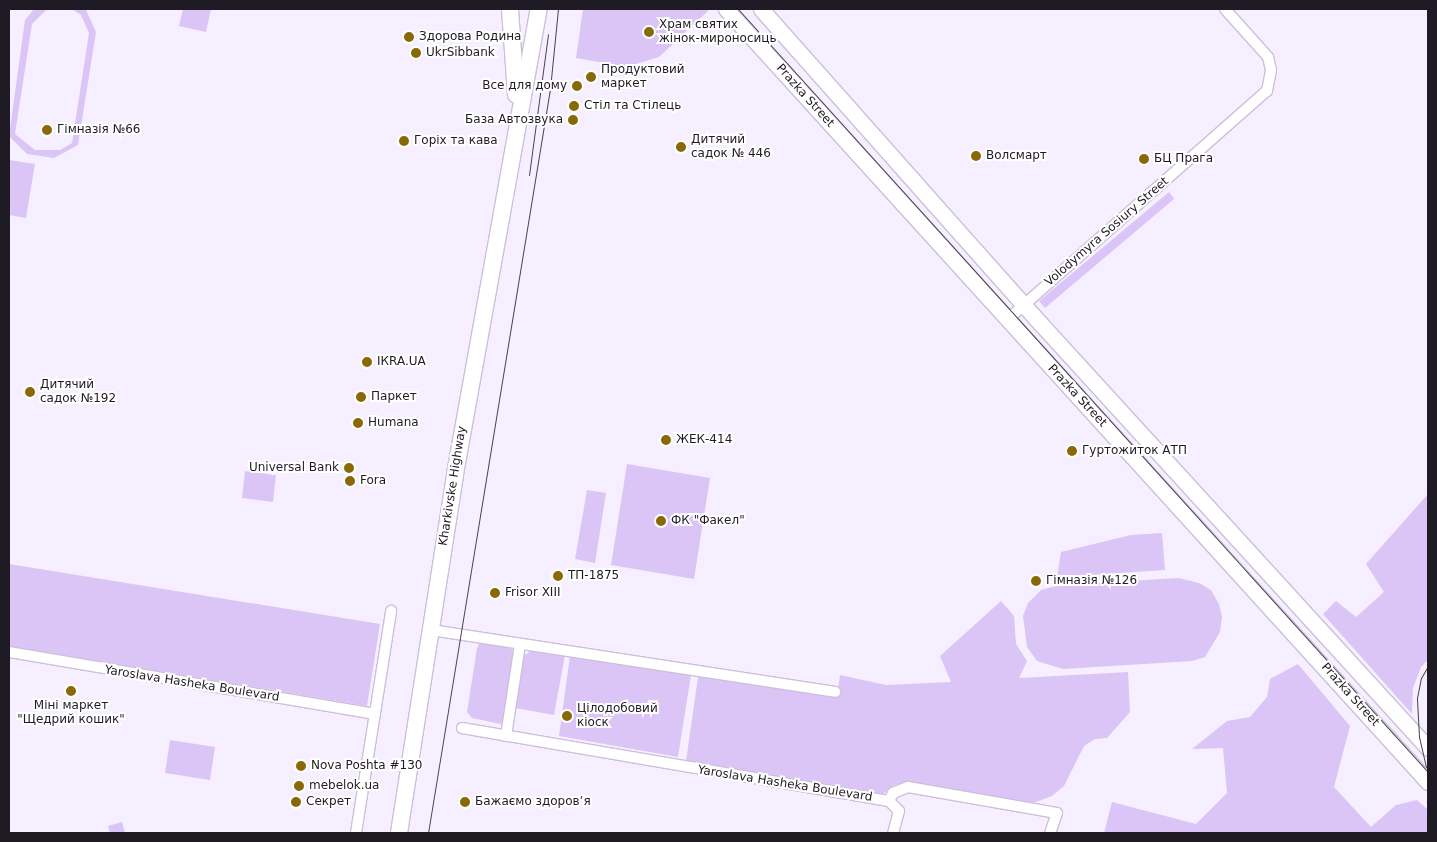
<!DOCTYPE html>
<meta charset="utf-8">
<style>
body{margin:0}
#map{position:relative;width:1437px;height:842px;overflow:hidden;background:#f6efff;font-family:"DejaVu Sans",sans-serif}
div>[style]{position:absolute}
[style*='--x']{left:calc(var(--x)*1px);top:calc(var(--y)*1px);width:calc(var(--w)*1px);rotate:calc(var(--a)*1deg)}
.green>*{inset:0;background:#dbc5f7}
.roads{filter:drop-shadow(1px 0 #cbc0da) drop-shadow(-1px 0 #cbc0da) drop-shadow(0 1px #cbc0da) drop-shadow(0 -1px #cbc0da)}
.street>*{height:10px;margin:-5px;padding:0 5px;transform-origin:5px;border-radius:5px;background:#fff}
.secondary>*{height:15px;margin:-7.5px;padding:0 7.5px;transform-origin:7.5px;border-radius:7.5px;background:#fff}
.primary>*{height:16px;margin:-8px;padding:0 8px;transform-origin:8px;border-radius:8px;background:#fff}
.tram>*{height:1px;margin:-0.5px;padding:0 0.5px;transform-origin:0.5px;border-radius:0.5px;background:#48434f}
.dots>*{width:14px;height:14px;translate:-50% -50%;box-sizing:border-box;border:2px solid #fff;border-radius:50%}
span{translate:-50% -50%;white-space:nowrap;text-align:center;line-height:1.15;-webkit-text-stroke:4px #fff;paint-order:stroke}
.poi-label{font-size:12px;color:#1f1b25}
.left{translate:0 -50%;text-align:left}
.right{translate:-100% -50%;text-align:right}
.street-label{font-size:12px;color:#1f1b25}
.frame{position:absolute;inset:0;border:10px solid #1f1b25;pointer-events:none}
</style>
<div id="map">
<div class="green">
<i style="clip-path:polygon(34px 9px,47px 9px,32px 24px,15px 134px,35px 150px,60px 150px,72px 143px,89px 33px,81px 15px,72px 9px,86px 10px,96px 32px,78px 145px,54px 158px,27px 154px,9px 136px,25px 20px)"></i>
<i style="clip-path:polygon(183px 9px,211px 9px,206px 32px,179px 26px)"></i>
<i style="clip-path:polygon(583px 9px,706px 9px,708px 11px,659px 57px,626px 67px,576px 58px)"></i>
<i style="clip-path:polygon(9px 160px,35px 164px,26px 218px,9px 215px)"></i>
<i style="clip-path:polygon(1169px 192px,1174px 199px,1045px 308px,1039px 301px)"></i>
<i style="clip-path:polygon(627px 464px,710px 478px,694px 579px,611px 565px)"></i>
<i style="clip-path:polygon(245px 471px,276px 475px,273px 502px,242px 498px)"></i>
<i style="clip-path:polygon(587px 490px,606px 493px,595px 563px,575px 559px)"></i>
<i style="clip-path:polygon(1428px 494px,1428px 660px,1421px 667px,1413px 688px,1412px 714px,1323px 614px,1336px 601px,1356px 617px,1384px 592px,1366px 564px)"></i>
<i style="clip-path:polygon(1162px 533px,1165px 570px,1057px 577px,1061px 552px,1131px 535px)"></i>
<i style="clip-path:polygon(9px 564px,380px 624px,367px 706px,9px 646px)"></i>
<i style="clip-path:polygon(1179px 578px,1199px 583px,1211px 590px,1219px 604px,1222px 617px,1220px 632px,1205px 657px,1192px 661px,1063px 669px,1037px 661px,1027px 647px,1023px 616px,1028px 603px,1041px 590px,1060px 585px)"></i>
<i style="clip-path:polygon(1001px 601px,1014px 616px,1016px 644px,1027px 661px,1019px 678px,1128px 672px,1130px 712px,1107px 738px,1095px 739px,1084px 746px,1064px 786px,1052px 796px,1033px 803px,905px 783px,894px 785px,881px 796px,686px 761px,698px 677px,837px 696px,840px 675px,886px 685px,951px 682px,940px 656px)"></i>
<i style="clip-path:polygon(481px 641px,509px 646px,517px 655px,507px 716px,501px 724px,472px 718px,467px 712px,477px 648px)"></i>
<i style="clip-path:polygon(531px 650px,565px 655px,554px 715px,515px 708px,524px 656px)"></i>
<i style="clip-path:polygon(570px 656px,691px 675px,678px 757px,559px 736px)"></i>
<i style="clip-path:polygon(1298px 664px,1350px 726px,1334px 787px,1371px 827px,1396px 805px,1417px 800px,1428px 810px,1428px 833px,1104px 833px,1112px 802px,1196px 824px,1227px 793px,1223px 748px,1192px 749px,1227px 721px,1250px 717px,1267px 697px,1270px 679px)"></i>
<i style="clip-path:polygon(170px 740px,215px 747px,210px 780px,165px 773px)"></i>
<i style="clip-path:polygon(122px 822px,125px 833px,110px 833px,108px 826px)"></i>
</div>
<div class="roads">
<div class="street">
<i style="--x:1008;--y:319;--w:345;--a:-41.4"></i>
<i style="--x:1267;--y:91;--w:21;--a:-79"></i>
<i style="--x:1271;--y:70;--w:13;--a:-103"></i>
<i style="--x:1268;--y:57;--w:64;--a:-131.9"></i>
<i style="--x:431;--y:630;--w:409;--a:8.7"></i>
<i style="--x:9;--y:652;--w:371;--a:9.6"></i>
<i style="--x:462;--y:728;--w:433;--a:9.7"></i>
<i style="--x:889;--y:801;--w:14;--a:45"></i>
<i style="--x:899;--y:811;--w:23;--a:105"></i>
<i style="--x:506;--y:736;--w:93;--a:-81.3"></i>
<i style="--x:889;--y:801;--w:9;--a:-63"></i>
<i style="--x:893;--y:793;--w:16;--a:-22"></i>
<i style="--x:908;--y:787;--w:151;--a:9.9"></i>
<i style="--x:1057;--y:813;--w:21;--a:109"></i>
<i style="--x:356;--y:833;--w:225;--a:-81"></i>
</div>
<div class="secondary">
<i style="--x:726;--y:9;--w:1044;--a:47.76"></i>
<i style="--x:761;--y:9;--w:420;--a:48.4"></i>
<i style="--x:1040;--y:323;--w:575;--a:47.61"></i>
</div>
<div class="primary">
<i style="--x:510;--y:9;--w:86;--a:86"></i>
<i style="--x:399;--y:833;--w:363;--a:-81.1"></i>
<i style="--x:455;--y:474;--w:473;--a:-79.8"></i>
</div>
</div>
<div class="tram">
<i style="--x:738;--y:9;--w:1029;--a:47.88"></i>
<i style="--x:529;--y:175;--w:142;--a:-82.3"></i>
<i style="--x:1426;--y:767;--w:31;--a:-103"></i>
<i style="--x:1419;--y:737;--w:39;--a:-93"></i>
<i style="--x:1417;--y:698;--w:20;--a:-79"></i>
<i style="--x:1421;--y:678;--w:14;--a:-60"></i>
<i style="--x:428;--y:833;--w:754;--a:-80.69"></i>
<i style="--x:550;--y:89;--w:80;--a:-84.3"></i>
</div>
<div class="dots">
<i style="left:649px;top:32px;background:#896906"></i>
<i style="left:409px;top:37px;background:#896906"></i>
<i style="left:416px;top:53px;background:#896906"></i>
<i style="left:591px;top:77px;background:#896906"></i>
<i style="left:577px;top:86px;background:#896906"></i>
<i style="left:574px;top:106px;background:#896906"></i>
<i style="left:573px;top:120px;background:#896906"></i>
<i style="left:47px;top:130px;background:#896906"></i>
<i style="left:404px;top:141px;background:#896906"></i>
<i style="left:681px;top:147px;background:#896906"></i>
<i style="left:976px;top:156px;background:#896906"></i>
<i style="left:1144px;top:159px;background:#896906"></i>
<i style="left:367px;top:362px;background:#896906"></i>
<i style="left:30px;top:392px;background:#896906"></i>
<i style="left:361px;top:397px;background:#896906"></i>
<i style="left:358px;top:423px;background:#896906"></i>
<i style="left:666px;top:440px;background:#896906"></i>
<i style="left:1072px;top:451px;background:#896906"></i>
<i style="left:349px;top:468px;background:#896906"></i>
<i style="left:350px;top:481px;background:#896906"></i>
<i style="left:661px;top:521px;background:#896906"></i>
<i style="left:558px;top:576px;background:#896906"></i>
<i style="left:1036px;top:581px;background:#896906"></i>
<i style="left:495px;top:593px;background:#896906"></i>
<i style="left:71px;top:691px;background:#896906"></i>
<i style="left:567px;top:716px;background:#896906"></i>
<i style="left:301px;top:766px;background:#896906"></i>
<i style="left:299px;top:786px;background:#896906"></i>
<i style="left:296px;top:802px;background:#896906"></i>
<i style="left:465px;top:802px;background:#896906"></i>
</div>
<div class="poi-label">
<span class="left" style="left:659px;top:32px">Храм святих<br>жінок-мироносиць</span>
<span class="left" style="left:419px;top:37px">Здорова Родина</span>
<span class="left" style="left:426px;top:53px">UkrSibbank</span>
<span class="left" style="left:601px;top:77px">Продуктовий<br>маркет</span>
<span class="right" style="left:567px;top:86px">Все для дому</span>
<span class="left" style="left:584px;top:106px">Стіл та Стілець</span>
<span class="right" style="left:563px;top:120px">База Автозвука</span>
<span class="left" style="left:57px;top:130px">Гімназія №66</span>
<span class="left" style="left:691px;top:147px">Дитячий<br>садок № 446</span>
<span class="left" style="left:414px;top:141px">Горіх та кава</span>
<span class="left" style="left:986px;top:156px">Волсмарт</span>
<span class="left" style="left:1154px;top:159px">БЦ Прага</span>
<span class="left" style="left:377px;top:362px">ІКRA.UA</span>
<span class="left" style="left:40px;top:392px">Дитячий<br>садок №192</span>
<span class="left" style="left:371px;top:397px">Паркет</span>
<span class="left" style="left:368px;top:423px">Humana</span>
<span class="left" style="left:676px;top:440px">ЖЕК-414</span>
<span class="left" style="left:1082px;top:451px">Гуртожиток АТП</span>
<span class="right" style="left:339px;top:468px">Universal Bank</span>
<span class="left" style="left:360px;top:481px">Fora</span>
<span class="left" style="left:671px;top:521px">ФК "Факел"</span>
<span class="left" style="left:568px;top:576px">ТП-1875</span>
<span class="left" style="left:1046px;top:581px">Гімназія №126</span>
<span class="left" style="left:505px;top:593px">Frisor XIII</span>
<span style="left:71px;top:713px">Міні маркет<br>"Щедрий кошик"</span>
<span class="left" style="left:577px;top:716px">Цілодобовий<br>кіоск</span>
<span class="left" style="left:311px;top:766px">Nova Poshta #130</span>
<span class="left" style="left:309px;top:786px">mebelok.ua</span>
<span class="left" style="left:306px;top:802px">Секрет</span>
<span class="left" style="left:475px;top:802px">Бажаємо здоровʼя</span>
</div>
<div class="street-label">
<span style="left:805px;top:96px;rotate:48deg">Prazka Street</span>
<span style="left:1107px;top:232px;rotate:-41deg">Volodymyra Sosiury Street</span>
<span style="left:1077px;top:396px;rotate:47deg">Prazka Street</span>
<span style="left:453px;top:486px;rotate:-81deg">Kharkivske Highway</span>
<span style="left:192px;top:684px;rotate:9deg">Yaroslava Hasheka Boulevard</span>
<span style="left:1350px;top:695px;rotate:48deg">Prazka Street</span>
<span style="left:785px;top:784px;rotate:9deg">Yaroslava Hasheka Boulevard</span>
</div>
<div class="frame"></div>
</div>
